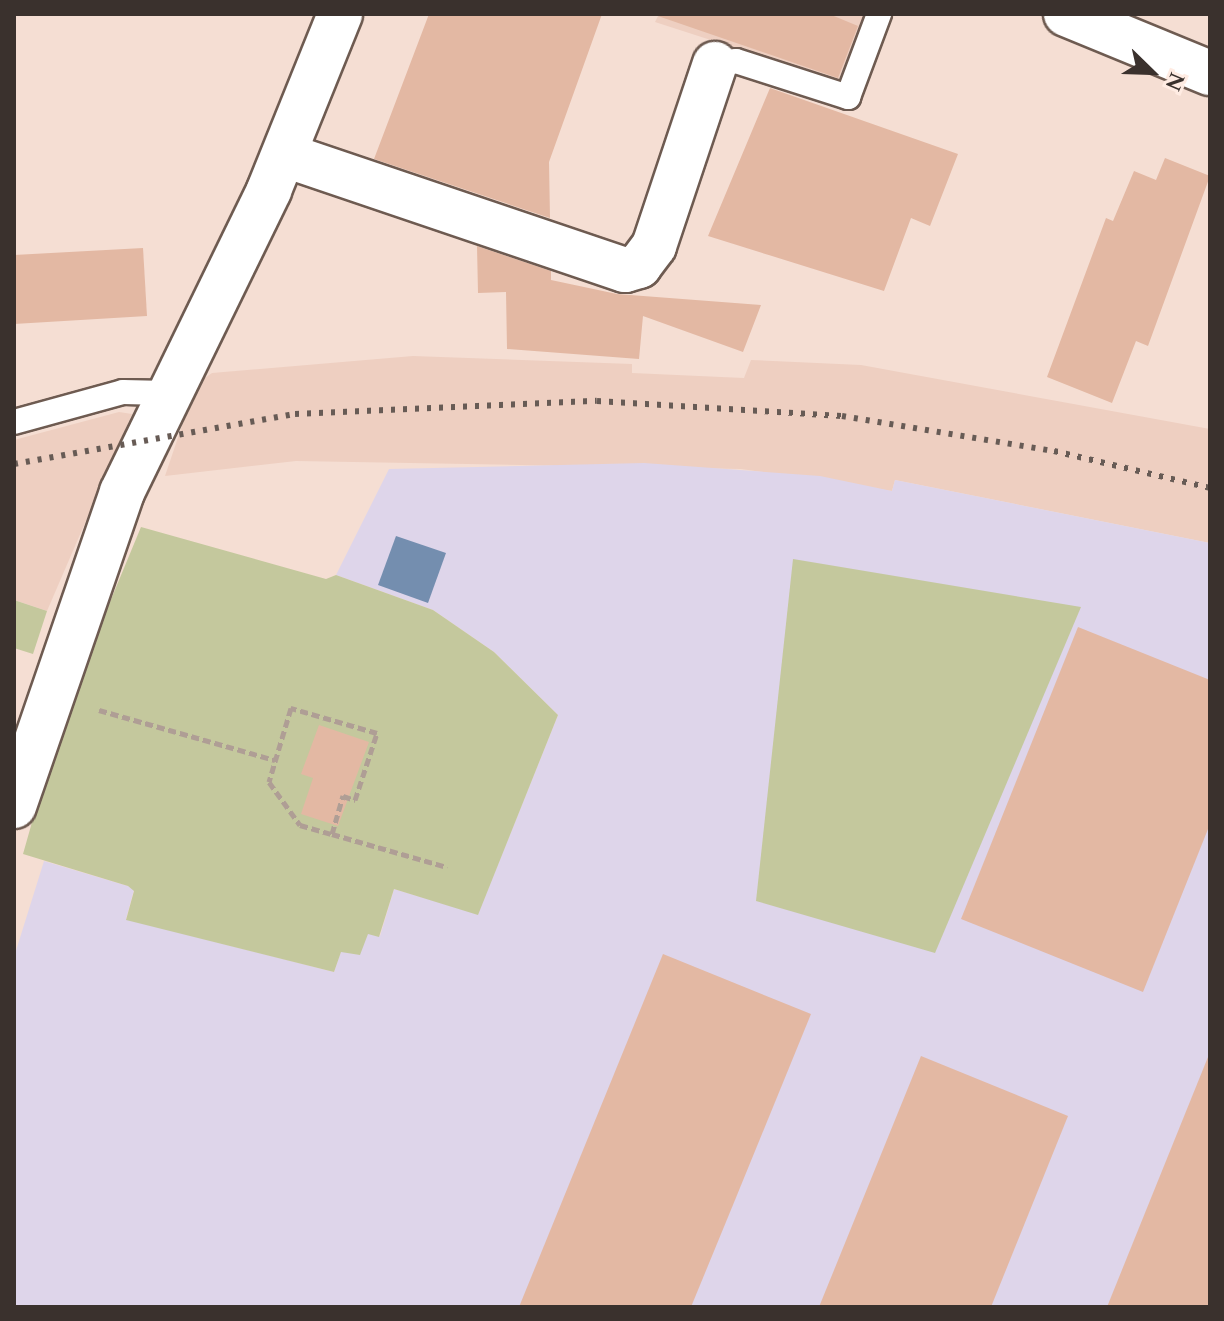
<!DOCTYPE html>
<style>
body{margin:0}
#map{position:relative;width:1224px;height:1321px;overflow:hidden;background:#f5ded3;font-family:Spectral,serif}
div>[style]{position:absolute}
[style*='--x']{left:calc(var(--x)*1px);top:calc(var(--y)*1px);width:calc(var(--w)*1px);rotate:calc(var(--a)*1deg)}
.built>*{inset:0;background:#eecfc1}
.industrial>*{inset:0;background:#ded5ea}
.green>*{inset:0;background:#c4c89d}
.water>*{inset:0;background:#748eaf}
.building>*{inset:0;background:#e3b8a3}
.path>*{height:5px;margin-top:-2.5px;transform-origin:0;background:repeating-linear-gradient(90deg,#af9e95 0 8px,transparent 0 12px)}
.roads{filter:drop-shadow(2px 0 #6e5b51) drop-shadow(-2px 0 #6e5b51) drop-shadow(0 2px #6e5b51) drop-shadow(0 -2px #6e5b51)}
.service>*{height:24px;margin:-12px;padding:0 12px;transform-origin:12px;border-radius:12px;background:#fff}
.minor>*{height:44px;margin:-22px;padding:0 22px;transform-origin:22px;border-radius:22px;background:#fff}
.tertiary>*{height:44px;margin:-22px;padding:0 22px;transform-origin:22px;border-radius:22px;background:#fff}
.rail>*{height:6px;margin-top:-3px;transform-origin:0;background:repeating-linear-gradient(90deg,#675b55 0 4px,transparent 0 12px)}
span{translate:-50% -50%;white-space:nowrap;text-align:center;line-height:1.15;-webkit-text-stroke:8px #ffece3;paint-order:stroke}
.frame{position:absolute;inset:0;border:16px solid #3a312d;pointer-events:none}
.north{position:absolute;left:1112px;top:32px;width:80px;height:80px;-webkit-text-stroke:6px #ffece3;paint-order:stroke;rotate:113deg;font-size:22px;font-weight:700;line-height:32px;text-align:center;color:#3a312d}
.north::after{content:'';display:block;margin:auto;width:28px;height:36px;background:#3a312d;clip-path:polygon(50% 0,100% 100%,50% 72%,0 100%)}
</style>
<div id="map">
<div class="built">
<i style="clip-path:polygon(659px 14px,867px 14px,845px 80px,838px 81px,655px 22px)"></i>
<i style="clip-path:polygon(413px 356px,632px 364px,632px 373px,744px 378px,751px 360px,861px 365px,1210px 429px,1210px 543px,895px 480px,892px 491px,741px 469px,296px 461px,165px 476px,196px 384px,212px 373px)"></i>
<i style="clip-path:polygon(119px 412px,132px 414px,47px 611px,14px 600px,14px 440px)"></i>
</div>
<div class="industrial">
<i style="clip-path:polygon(644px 463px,820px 476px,892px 491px,895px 480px,1210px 543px,1210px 1307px,14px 1307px,14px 957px,44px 861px,128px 886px,134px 890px,126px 919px,334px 972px,341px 951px,368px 933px,380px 936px,394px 889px,478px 914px,558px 715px,494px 652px,433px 610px,336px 575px,389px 469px)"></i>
</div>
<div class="green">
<i style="clip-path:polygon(141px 527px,326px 579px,336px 575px,433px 610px,494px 652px,558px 715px,478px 915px,394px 889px,379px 937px,368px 934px,360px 955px,341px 952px,334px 972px,126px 920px,134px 891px,128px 886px,23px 854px,61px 720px)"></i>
<i style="clip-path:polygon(793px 559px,1081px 607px,935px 953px,756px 901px)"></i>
<i style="clip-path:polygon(14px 600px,47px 611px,33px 654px,14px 648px)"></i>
</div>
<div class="water">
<i style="clip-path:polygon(396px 536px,446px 553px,428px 603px,378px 585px)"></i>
</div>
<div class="building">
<i style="clip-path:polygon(429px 14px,602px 14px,549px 162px,550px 218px,374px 159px)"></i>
<i style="clip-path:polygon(829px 14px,858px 26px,838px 78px,655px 15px)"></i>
<i style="clip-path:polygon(770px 88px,958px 154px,930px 226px,911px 218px,884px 291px,708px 236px)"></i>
<i style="clip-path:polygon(1165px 158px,1210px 176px,1148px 346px,1136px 341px,1112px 403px,1047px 377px,1106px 218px,1113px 221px,1134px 171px,1156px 180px)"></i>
<i style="clip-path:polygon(477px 246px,551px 271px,551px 280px,617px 294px,761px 305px,743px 352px,643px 316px,639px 359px,507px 349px,506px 292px,478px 293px)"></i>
<i style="clip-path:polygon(143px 248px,147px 316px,14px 324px,14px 255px)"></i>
<i style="clip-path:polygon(1078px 627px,1210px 680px,1210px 824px,1143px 992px,961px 919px)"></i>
<i style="clip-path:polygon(319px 725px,369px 742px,338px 826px,301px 814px,313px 778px,301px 774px)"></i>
<i style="clip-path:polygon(663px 954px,811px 1014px,735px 1200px,691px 1307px,519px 1307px)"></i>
<i style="clip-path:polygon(921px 1056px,1068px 1116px,991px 1307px,819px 1307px)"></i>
<i style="clip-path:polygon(1208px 1057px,1210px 1307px,1107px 1307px)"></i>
</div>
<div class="path">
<i style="--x:99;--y:710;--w:183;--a:15.9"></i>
<i style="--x:332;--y:834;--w:40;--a:-74"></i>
<i style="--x:343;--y:796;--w:13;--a:18"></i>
<i style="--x:355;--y:800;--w:71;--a:-71.8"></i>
<i style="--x:377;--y:733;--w:90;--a:-163.8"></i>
<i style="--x:291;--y:708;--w:77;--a:106.6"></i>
<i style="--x:269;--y:782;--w:53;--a:54.2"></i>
<i style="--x:300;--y:825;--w:33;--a:16"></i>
<i style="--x:332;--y:834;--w:120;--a:16"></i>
</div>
<div class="roads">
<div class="service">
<i style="--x:715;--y:64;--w:21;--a:-8"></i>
<i style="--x:736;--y:61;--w:118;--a:17.8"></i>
<i style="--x:848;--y:97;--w:89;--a:-69.5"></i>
<i style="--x:14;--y:422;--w:113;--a:-15.4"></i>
<i style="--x:123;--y:392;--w:44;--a:1.3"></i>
</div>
<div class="minor">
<i style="--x:285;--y:155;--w:359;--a:18.7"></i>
<i style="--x:625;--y:270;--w:15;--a:-16"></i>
<i style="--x:639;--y:266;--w:25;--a:-53"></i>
<i style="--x:654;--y:246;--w:192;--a:-71.5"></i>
<i style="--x:14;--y:806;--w:332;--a:-71"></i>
<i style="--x:122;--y:492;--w:336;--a:-64"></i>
</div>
<div class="tertiary">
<i style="--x:1066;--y:14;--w:156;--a:22.3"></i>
<i style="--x:269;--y:190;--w:190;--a:-68"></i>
</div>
</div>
<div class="rail">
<i style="--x:14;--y:464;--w:285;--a:-10.1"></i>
<i style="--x:295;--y:414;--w:302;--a:-2.5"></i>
<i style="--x:597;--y:401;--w:245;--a:3.5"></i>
<i style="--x:842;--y:416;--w:215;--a:9.4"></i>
<i style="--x:1054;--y:451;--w:160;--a:13.3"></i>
</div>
<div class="frame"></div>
<div class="north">N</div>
</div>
